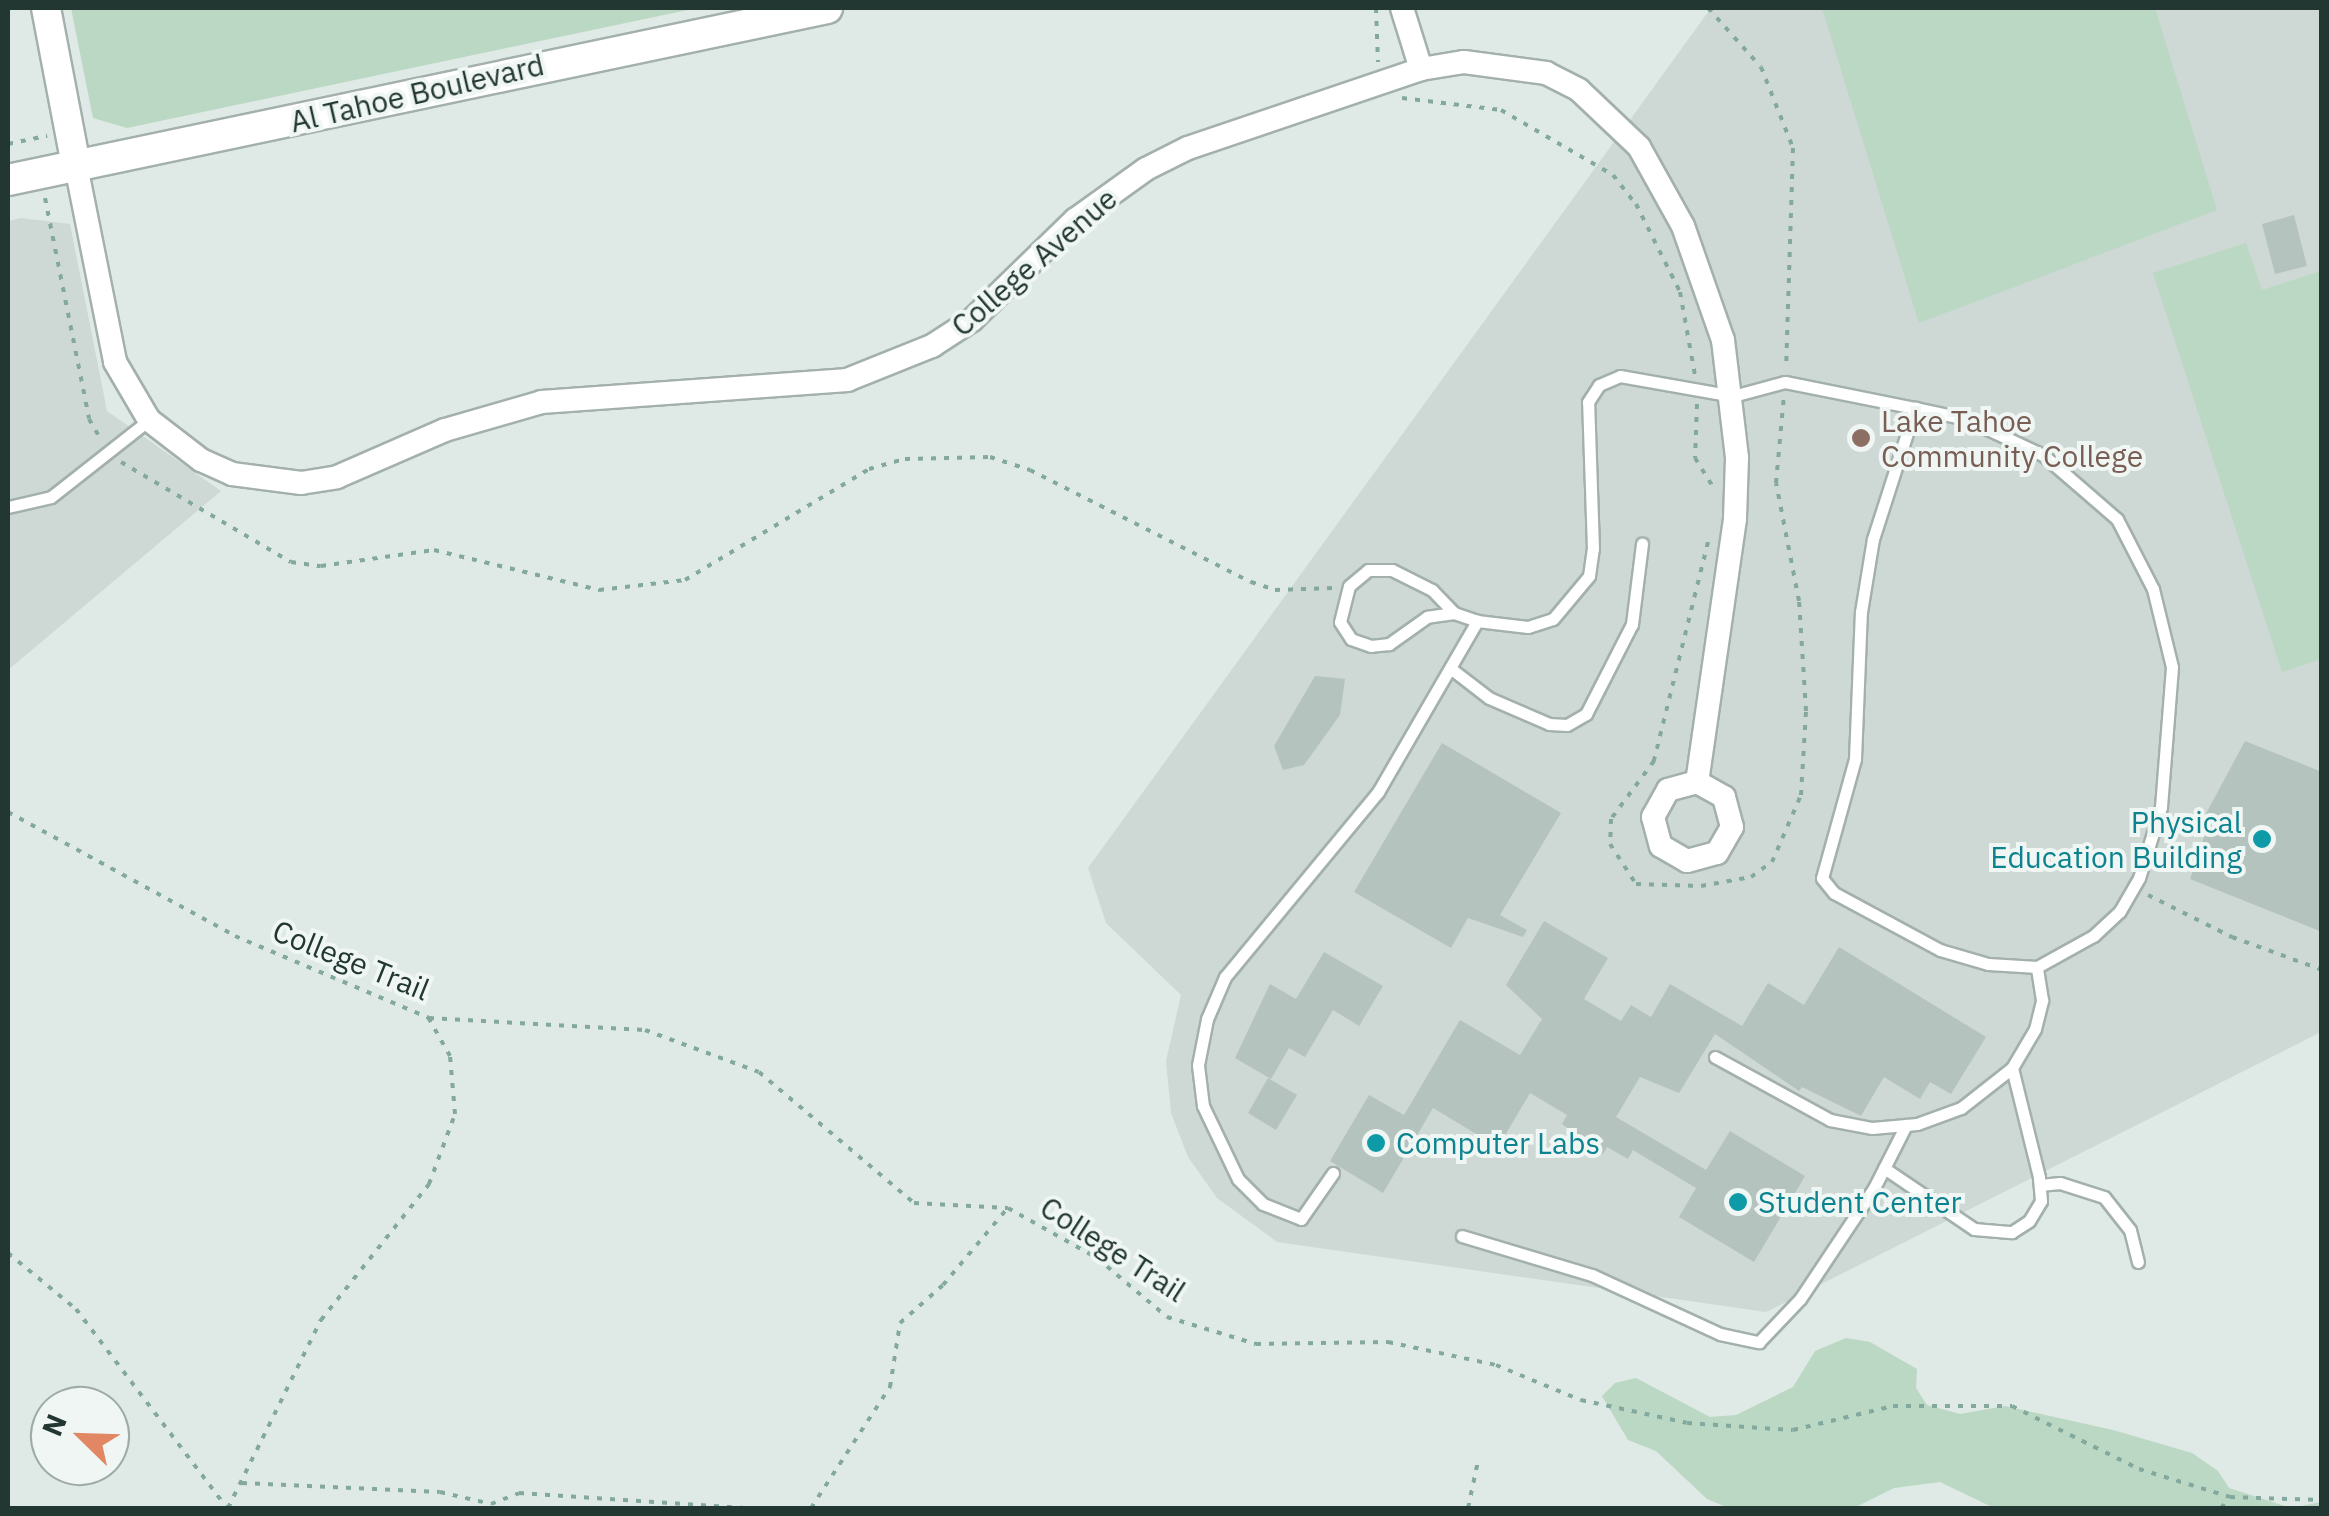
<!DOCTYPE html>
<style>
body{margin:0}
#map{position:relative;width:2329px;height:1516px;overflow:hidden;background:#dfe9e5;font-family:"IBM Plex Sans",sans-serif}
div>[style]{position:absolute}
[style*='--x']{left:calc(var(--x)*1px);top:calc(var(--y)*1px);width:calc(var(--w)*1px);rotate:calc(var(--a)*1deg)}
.built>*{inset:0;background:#ced8d4}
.green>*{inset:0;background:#bad8c3}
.building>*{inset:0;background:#b5c3be}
.path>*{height:4px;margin-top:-2px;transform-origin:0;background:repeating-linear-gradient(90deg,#83a99e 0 5px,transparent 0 13px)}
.roads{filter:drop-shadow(2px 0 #a3b0ac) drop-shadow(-2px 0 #a3b0ac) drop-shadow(0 2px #a3b0ac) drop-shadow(0 -2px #a3b0ac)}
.service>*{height:11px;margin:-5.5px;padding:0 5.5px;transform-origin:5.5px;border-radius:5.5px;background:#fff}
.minor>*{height:22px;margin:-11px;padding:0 11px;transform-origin:11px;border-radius:11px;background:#fff}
.tertiary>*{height:28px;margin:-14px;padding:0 14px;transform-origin:14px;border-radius:14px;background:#fff}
.secondary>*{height:30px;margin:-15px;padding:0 15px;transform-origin:15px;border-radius:15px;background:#fff}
.dots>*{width:28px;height:28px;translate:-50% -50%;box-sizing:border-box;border:5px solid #eff6f3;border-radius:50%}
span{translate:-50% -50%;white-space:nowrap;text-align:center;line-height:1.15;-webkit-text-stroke:8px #eff6f3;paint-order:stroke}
.street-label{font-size:30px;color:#223732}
.education-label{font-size:30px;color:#785e54}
.left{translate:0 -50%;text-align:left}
.culture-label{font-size:30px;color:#0d838f}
.right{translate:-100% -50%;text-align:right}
.frame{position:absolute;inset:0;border:10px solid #223732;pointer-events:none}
.north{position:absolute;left:30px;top:1386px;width:100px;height:100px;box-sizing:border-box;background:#eff6f3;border:2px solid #9daaa6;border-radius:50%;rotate:293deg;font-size:28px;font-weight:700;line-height:40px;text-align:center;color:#223732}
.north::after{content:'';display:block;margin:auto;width:35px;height:45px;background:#e28764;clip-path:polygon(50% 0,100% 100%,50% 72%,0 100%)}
</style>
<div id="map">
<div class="built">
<i style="clip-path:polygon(1711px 8px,2321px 8px,2321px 1032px,1766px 1312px,1277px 1242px,1217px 1198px,1188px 1157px,1171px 1113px,1166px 1061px,1181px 995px,1106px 923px,1088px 868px)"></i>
<i style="clip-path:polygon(21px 218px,70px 224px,107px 411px,221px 491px,8px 670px,8px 221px)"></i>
</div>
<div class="green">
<i style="clip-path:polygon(71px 8px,697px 8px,127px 128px,93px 118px)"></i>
<i style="clip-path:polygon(1822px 8px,2155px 8px,2217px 210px,1919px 323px)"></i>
<i style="clip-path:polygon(2246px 243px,2262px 290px,2321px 271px,2321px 659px,2282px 672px,2153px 273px)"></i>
<i style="clip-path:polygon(1846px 1338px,1870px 1342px,1917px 1369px,1916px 1388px,1927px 1405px,1960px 1414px,2005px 1406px,2113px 1430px,2192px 1453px,2218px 1471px,2229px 1488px,2291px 1508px,2321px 1502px,2321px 1508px,1994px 1508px,1940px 1482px,1894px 1488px,1858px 1506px,1729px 1508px,1707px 1499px,1656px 1451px,1628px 1440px,1602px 1396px,1615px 1383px,1636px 1378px,1710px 1417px,1736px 1415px,1793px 1387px,1815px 1351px)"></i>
</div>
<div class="building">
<i style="clip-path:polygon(2294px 215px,2307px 266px,2275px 274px,2262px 224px)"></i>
<i style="clip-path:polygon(1315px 676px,1345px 679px,1340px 715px,1304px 765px,1283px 770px,1274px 746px)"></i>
<i style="clip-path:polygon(2245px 741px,2322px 772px,2322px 932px,2190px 879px,2208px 825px,2201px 823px)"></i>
<i style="clip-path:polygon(1442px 743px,1561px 813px,1500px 915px,1527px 930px,1523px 937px,1468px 918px,1451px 948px,1354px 892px)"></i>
<i style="clip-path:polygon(1544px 921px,1608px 958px,1584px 999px,1621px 1021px,1631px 1005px,1651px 1017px,1670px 984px,1742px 1026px,1768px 983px,1804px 1005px,1839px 947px,1986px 1037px,1951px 1094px,1930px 1082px,1920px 1099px,1884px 1077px,1861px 1116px,1802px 1087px,1799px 1091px,1715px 1034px,1679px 1093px,1640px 1077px,1616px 1117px,1706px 1170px,1730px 1131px,1805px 1176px,1754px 1262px,1679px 1217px,1696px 1188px,1633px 1150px,1628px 1159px,1607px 1147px,1603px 1154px,1562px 1124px,1567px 1115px,1530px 1093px,1498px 1147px,1433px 1108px,1383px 1193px,1330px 1161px,1369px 1095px,1404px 1115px,1460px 1020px,1520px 1055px,1542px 1019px,1506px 985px)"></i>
<i style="clip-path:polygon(1324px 952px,1383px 986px,1359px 1026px,1333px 1010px,1305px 1057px,1289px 1048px,1271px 1079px,1235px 1058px,1270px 984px,1296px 999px)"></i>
<i style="clip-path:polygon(1268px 1078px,1297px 1095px,1276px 1130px,1248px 1113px)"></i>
</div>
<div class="path">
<i style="--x:1376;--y:8;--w:54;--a:87.9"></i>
<i style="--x:1708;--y:8;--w:79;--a:48.1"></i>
<i style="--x:1761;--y:67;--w:87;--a:68.4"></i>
<i style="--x:1793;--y:148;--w:218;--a:91.8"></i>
<i style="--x:1402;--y:98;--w:100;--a:6.9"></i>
<i style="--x:1501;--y:110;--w:129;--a:30.1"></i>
<i style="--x:1613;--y:175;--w:37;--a:52"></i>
<i style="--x:1636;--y:204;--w:98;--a:63.4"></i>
<i style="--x:1680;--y:292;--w:84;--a:79.8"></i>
<i style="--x:8;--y:144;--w:40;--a:-12"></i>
<i style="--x:45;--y:198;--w:225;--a:78.7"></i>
<i style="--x:89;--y:419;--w:24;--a:60"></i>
<i style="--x:1697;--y:404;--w:54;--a:92.1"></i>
<i style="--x:1695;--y:458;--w:36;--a:58"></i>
<i style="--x:121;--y:462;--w:197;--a:30.5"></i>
<i style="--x:291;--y:562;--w:30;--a:8"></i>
<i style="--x:321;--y:566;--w:114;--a:-8.1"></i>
<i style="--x:434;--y:550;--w:170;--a:13.6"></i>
<i style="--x:599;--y:590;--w:87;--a:-6.6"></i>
<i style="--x:685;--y:580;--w:215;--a:-31.1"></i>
<i style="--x:869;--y:469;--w:37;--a:-16"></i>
<i style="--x:905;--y:459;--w:85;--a:-1.3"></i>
<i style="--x:990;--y:457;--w:42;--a:18"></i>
<i style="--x:1030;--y:470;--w:248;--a:26.9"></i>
<i style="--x:1251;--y:582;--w:25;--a:18"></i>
<i style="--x:1275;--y:590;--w:58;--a:-2"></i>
<i style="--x:1708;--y:542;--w:226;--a:103.9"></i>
<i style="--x:1654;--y:761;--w:72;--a:126.6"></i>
<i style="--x:1611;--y:819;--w:25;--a:92"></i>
<i style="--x:1610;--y:844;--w:48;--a:57"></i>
<i style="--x:1636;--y:884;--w:65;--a:1.8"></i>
<i style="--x:1701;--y:886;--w:51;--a:-10.2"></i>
<i style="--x:1751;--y:877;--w:26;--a:-36"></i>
<i style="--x:1772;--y:862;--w:73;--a:-66.6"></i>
<i style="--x:1801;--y:795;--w:84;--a:-86.6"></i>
<i style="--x:1806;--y:711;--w:110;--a:-93.6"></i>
<i style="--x:1799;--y:601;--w:120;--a:-101"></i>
<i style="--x:1776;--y:483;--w:88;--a:-84.8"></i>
<i style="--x:8;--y:812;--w:259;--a:28.6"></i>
<i style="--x:235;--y:936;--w:211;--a:22.9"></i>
<i style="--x:429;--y:1018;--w:216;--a:3.2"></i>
<i style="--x:645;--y:1030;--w:121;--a:20.2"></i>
<i style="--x:759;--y:1072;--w:203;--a:40.2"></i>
<i style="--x:914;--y:1203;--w:94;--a:3"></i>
<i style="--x:1008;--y:1208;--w:102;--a:29.3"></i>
<i style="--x:1097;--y:1258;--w:92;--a:40.1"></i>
<i style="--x:1167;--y:1317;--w:93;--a:16.9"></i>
<i style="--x:1256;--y:1344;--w:132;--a:-0.9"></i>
<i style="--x:1388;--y:1342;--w:110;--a:12"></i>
<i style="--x:1496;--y:1365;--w:92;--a:22.4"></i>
<i style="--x:1581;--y:1400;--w:108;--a:12.2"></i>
<i style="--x:1687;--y:1423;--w:106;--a:3.8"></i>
<i style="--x:1793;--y:1430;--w:103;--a:-13.5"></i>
<i style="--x:1893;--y:1406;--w:119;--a:0"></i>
<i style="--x:2012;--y:1406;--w:142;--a:26.4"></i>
<i style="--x:2139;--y:1469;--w:95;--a:17.1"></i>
<i style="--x:2230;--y:1497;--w:92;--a:1.9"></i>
<i style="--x:2148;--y:895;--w:94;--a:26.6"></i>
<i style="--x:2232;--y:937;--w:96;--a:20.1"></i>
<i style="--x:8;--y:1253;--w:88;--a:39.5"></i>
<i style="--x:76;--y:1309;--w:250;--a:52.8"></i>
<i style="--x:242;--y:1483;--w:198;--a:2.6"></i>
<i style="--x:440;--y:1492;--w:52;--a:13.2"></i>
<i style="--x:491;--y:1504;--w:30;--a:-21"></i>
<i style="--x:519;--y:1493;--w:226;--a:3.8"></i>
<i style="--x:228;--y:1508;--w:210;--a:-63.7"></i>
<i style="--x:321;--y:1320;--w:174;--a:-51.5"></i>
<i style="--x:429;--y:1184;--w:75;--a:-69.6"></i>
<i style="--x:455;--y:1114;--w:58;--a:-94.9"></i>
<i style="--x:450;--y:1056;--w:43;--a:-119.6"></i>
<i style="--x:811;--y:1508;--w:145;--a:-56.9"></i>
<i style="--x:890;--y:1387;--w:65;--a:-81.1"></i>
<i style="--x:900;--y:1323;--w:57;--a:-41.5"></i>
<i style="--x:943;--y:1285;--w:98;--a:-50"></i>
<i style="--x:1468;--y:1508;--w:48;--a:-78"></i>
<i style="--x:2221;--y:1508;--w:14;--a:-51"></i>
</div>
<div class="roads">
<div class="service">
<i style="--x:8;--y:507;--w:44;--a:-13.1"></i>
<i style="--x:51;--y:497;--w:125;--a:-38.2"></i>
<i style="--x:1454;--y:613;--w:27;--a:172"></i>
<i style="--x:1427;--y:617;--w:47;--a:144.6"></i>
<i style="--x:1389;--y:644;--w:18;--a:174"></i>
<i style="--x:1371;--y:646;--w:21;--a:-161"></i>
<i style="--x:1351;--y:639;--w:20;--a:-123"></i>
<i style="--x:1340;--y:622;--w:37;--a:-76"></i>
<i style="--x:1349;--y:586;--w:25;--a:-40"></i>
<i style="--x:1368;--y:570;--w:24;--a:0"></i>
<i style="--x:1392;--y:570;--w:45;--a:26.6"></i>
<i style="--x:1432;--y:590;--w:32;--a:46"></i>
<i style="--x:1454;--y:613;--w:24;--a:19"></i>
<i style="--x:1477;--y:621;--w:51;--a:6.7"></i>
<i style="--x:1528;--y:627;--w:26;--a:-18"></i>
<i style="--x:1553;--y:619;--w:56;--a:-50.1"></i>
<i style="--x:1589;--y:576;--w:27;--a:-82"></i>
<i style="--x:1593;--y:549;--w:147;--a:-91.9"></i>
<i style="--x:1588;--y:402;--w:20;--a:-57"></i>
<i style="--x:1599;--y:385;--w:23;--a:-23"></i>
<i style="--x:1620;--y:376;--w:115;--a:10"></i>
<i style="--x:1733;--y:396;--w:54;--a:-15.1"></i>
<i style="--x:1785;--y:382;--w:133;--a:11.3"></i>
<i style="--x:1915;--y:408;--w:52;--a:12.2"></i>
<i style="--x:1966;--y:419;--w:85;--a:25.1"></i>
<i style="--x:2043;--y:455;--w:98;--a:40.9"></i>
<i style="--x:2117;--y:519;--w:79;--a:62.8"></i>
<i style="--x:2153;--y:589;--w:80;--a:76.3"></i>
<i style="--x:2172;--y:667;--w:140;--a:94.5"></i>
<i style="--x:2161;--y:807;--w:74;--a:107.2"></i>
<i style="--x:2139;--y:878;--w:39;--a:120"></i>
<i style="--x:2119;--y:912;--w:35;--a:137"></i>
<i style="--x:2093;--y:936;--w:64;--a:151"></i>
<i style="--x:2037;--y:967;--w:49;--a:-176.5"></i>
<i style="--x:1988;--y:964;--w:50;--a:-163.7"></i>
<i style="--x:1940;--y:950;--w:120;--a:-151.7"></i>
<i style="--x:1834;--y:893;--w:19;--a:-129"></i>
<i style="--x:1822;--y:878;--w:123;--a:-74.5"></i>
<i style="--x:1855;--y:759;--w:147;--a:-87.7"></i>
<i style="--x:1861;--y:612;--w:74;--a:-80.7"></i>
<i style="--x:1873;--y:539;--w:138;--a:-72.2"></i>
<i style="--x:1454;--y:671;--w:44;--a:37.6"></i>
<i style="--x:1489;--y:698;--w:65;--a:23.4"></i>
<i style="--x:1549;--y:724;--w:18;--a:3"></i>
<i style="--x:1567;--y:725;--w:22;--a:-30"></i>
<i style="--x:1586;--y:714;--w:101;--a:-62.9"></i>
<i style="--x:1632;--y:624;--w:81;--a:-82.9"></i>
<i style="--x:1715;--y:1057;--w:131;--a:28.7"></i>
<i style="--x:1830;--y:1120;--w:43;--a:10.8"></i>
<i style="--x:1872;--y:1128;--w:45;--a:-5.1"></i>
<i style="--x:1917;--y:1124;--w:47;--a:-20"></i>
<i style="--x:1961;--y:1108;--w:65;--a:-38.1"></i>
<i style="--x:2012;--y:1068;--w:45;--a:-59.5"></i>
<i style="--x:2035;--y:1029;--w:30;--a:-76"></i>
<i style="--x:2042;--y:1000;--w:33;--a:-99"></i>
<i style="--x:1884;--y:1168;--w:109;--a:34.1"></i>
<i style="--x:1974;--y:1229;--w:38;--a:5"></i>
<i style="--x:2012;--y:1232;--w:20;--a:-33"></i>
<i style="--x:2029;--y:1221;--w:23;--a:-59"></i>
<i style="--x:2041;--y:1201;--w:24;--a:-95"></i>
<i style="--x:2039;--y:1177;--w:112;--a:-103.9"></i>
<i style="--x:1333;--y:1173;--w:56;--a:124.8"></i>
<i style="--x:1301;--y:1219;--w:41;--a:-158.5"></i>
<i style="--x:1263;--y:1204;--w:35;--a:-135"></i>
<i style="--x:1238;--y:1179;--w:81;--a:-115.6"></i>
<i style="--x:1203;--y:1106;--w:41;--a:-97"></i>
<i style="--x:1198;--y:1065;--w:47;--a:-78.9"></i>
<i style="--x:1207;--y:1019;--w:46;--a:-66.8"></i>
<i style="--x:1225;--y:977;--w:240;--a:-50.4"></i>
<i style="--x:1378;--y:792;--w:198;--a:-59.9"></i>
<i style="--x:2040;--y:1185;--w:20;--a:-6"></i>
<i style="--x:2060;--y:1183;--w:46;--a:17.7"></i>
<i style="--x:2104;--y:1197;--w:42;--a:51.8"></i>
<i style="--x:2130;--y:1230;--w:33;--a:76"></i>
<i style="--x:1462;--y:1236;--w:136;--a:16.7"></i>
<i style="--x:1592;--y:1275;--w:141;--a:24.7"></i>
<i style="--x:1720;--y:1334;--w:40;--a:12"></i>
<i style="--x:1759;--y:1342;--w:59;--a:-46.4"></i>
<i style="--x:1800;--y:1299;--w:133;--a:-56.3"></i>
<i style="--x:1874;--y:1188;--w:71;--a:-63.1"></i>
</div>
<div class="minor">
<i style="--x:1402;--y:8;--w:64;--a:72.7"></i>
<i style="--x:76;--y:166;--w:200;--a:78.7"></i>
<i style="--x:115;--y:362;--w:67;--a:59.6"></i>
<i style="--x:149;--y:420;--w:66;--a:37.6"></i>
<i style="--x:201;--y:460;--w:34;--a:24"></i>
<i style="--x:232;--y:474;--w:70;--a:7.4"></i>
<i style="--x:301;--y:483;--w:36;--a:-9"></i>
<i style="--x:337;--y:477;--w:118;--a:-23.5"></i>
<i style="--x:445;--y:430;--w:101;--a:-16.1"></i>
<i style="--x:542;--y:402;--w:306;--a:-4.1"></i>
<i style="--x:847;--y:380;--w:92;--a:-21.8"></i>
<i style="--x:932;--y:346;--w:48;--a:-33"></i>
<i style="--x:972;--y:320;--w:144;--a:-44.2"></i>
<i style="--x:1075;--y:220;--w:87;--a:-35.7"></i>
<i style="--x:1146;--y:169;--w:47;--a:-26.6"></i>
<i style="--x:1188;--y:148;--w:246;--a:-18.7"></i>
<i style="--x:1421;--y:69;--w:44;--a:-9.2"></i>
<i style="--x:1464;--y:62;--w:83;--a:7.6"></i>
<i style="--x:1546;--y:73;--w:37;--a:27"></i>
<i style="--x:1579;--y:90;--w:83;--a:43.5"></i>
<i style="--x:1639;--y:147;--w:90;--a:60.9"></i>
<i style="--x:1683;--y:226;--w:121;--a:70.7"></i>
<i style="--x:1723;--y:340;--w:119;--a:83.2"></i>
<i style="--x:1737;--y:458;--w:61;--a:91.9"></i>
<i style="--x:1735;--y:519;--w:266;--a:98.2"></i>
<i style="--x:1697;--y:782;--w:30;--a:165"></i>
<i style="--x:1668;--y:790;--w:31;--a:119"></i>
<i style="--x:1653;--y:817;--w:30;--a:75"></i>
<i style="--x:1661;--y:846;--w:30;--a:30"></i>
<i style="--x:1687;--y:861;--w:31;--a:-15"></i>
<i style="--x:1717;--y:853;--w:30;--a:-60"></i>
<i style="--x:1732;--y:827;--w:31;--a:-105"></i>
<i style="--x:1724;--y:797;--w:31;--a:-151"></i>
</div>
<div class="tertiary">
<i style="--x:46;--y:8;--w:161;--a:79.2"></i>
</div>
<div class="secondary">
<i style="--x:8;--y:180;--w:837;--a:-11.86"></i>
</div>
</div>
<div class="dots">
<i style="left:1861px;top:438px;background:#8d6e63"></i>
<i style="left:2262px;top:839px;background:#0f9aa8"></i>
<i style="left:1376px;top:1143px;background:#0f9aa8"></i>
<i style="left:1738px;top:1202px;background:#0f9aa8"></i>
</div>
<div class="street-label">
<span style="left:417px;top:93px;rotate:-13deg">Al Tahoe Boulevard</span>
<span style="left:1034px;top:262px;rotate:-41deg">College Avenue</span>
<span style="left:351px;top:960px;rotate:22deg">College Trail</span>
<span style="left:1113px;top:1249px;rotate:33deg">College Trail</span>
</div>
<div class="education-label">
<span class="left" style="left:1881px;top:438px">Lake Tahoe<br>Community College</span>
</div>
<div class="culture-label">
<span class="right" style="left:2242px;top:839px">Physical<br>Education Building</span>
<span class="left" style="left:1396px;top:1143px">Computer Labs</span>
<span class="left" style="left:1758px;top:1202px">Student Center</span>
</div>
<div class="frame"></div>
<div class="north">N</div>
</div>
